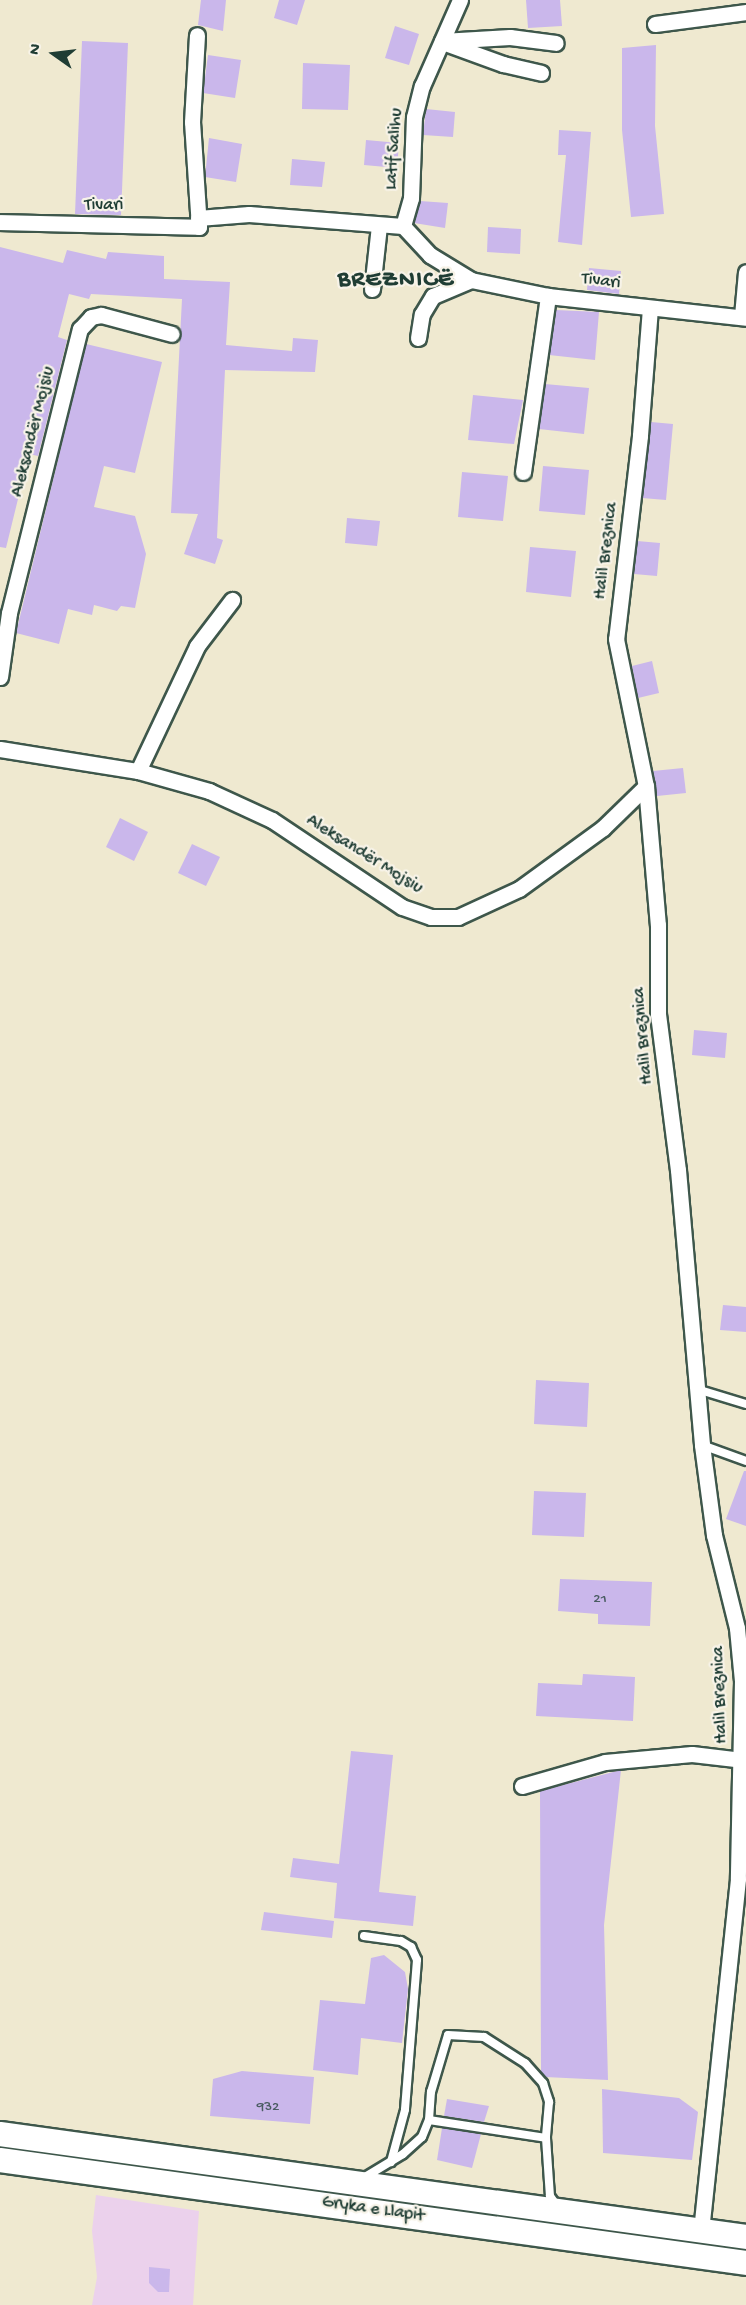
<!DOCTYPE html>
<meta charset="utf-8">
<style>
body{margin:0}
#map{position:relative;width:746px;height:2305px;overflow:hidden;background:#efe9d0;font-family:"Gochi Hand",sans-serif}
div>[style]{position:absolute}
[style*='--x']{left:calc(var(--x)*1px);top:calc(var(--y)*1px);width:calc(var(--w)*1px);rotate:calc(var(--a)*1deg)}
.built>*{inset:0;background:#ebd1ec}
.building>*{inset:0;background:#cab7eb}
.roads{filter:drop-shadow(2px 0 #3e574b) drop-shadow(-2px 0 #3e574b) drop-shadow(0 2px #3e574b) drop-shadow(0 -2px #3e574b)}
.service>*{height:8px;margin:-4px;padding:0 4px;transform-origin:4px;border-radius:4px;background:#fff}
.minor>*{height:15px;margin:-7.5px;padding:0 7.5px;transform-origin:7.5px;border-radius:7.5px;background:#fff}
.primary>*{height:24px;margin:-12px;padding:0 12px;transform-origin:12px;border-radius:12px;background:#fff}
span{translate:-50% -50%;white-space:nowrap;text-align:center;line-height:1.15;-webkit-text-stroke:4.5px #f7f3e8;paint-order:stroke}
.number-label{font-size:15px;color:#4a5c62}
.number-label span{-webkit-text-stroke-width:0}
.street-label{font-size:18px;color:#1f3d34}
.district-label{font-size:24px;color:#1f3d34;font-weight:700;letter-spacing:1.5px}
.north{position:absolute;left:24px;top:24px;width:60px;height:60px;-webkit-text-stroke:4px #f7f3e8;paint-order:stroke;rotate:284deg;font-size:16px;font-weight:700;line-height:24px;text-align:center;color:#1f3d34}
.north::after{content:'';display:block;margin:auto;width:21px;height:27px;background:#1f3d34;clip-path:polygon(50% 0,100% 100%,50% 72%,0 100%)}
</style>
<div id="map">
<div class="built">
<i style="clip-path:polygon(96px 2195px,199px 2211px,193px 2305px,92px 2305px,97px 2277px,92px 2231px)"></i>
</div>
<div class="building">
<i style="clip-path:polygon(201px 0,226px 0,223px 31px,198px 25px)"></i>
<i style="clip-path:polygon(279px 0,305px 0,297px 25px,274px 18px)"></i>
<i style="clip-path:polygon(526px 0,560px 0,562px 26px,528px 28px)"></i>
<i style="clip-path:polygon(395px 26px,419px 34px,409px 65px,385px 58px)"></i>
<i style="clip-path:polygon(82px 41px,128px 43px,121px 215px,75px 214px)"></i>
<i style="clip-path:polygon(656px 45px,655px 126px,664px 214px,631px 217px,622px 130px,622px 48px)"></i>
<i style="clip-path:polygon(208px 55px,241px 60px,235px 98px,203px 93px)"></i>
<i style="clip-path:polygon(303px 63px,350px 65px,348px 110px,302px 109px)"></i>
<i style="clip-path:polygon(426px 109px,455px 112px,453px 137px,423px 135px)"></i>
<i style="clip-path:polygon(559px 130px,591px 132px,582px 245px,558px 242px,566px 155px,558px 155px)"></i>
<i style="clip-path:polygon(209px 138px,242px 144px,236px 182px,205px 177px)"></i>
<i style="clip-path:polygon(366px 140px,399px 143px,397px 168px,364px 165px)"></i>
<i style="clip-path:polygon(292px 159px,325px 162px,322px 187px,290px 185px)"></i>
<i style="clip-path:polygon(420px 201px,448px 203px,445px 228px,414px 223px)"></i>
<i style="clip-path:polygon(488px 227px,521px 229px,520px 254px,487px 252px)"></i>
<i style="clip-path:polygon(0 247px,63px 263px,67px 250px,106px 259px,108px 252px,164px 256px,164px 279px,230px 282px,226px 345px,292px 351px,293px 338px,318px 340px,315px 372px,225px 370px,217px 538px,223px 540px,215px 564px,184px 554px,198px 514px,171px 513px,182px 299px,91px 294px,89px 299px,69px 294px,58px 337px,67px 340px,38px 456px,29px 454px,6px 548px,0 547px)"></i>
<i style="clip-path:polygon(589px 268px,621px 271px,619px 294px,587px 290px)"></i>
<i style="clip-path:polygon(556px 310px,599px 312px,595px 360px,549px 355px)"></i>
<i style="clip-path:polygon(86px 344px,162px 362px,135px 473px,104px 466px,94px 507px,135px 516px,146px 554px,135px 608px,121px 606px,117px 611px,94px 605px,92px 615px,68px 609px,59px 644px,16px 633px)"></i>
<i style="clip-path:polygon(545px 384px,589px 388px,584px 434px,539px 429px)"></i>
<i style="clip-path:polygon(473px 395px,523px 400px,514px 444px,468px 440px)"></i>
<i style="clip-path:polygon(651px 422px,673px 424px,666px 500px,642px 498px)"></i>
<i style="clip-path:polygon(543px 466px,589px 470px,585px 515px,539px 511px)"></i>
<i style="clip-path:polygon(462px 472px,508px 476px,503px 521px,458px 517px)"></i>
<i style="clip-path:polygon(347px 518px,380px 521px,377px 546px,345px 543px)"></i>
<i style="clip-path:polygon(637px 541px,660px 543px,657px 576px,634px 574px)"></i>
<i style="clip-path:polygon(530px 547px,576px 551px,571px 597px,526px 592px)"></i>
<i style="clip-path:polygon(652px 661px,659px 693px,638px 698px,632px 666px)"></i>
<i style="clip-path:polygon(683px 768px,686px 793px,657px 796px,653px 771px)"></i>
<i style="clip-path:polygon(120px 818px,148px 832px,134px 861px,106px 847px)"></i>
<i style="clip-path:polygon(192px 844px,220px 857px,206px 886px,178px 873px)"></i>
<i style="clip-path:polygon(694px 1030px,727px 1033px,725px 1058px,692px 1055px)"></i>
<i style="clip-path:polygon(723px 1305px,746px 1307px,746px 1332px,720px 1330px)"></i>
<i style="clip-path:polygon(536px 1380px,589px 1383px,587px 1427px,534px 1424px)"></i>
<i style="clip-path:polygon(744px 1471px,746px 1471px,746px 1526px,726px 1519px)"></i>
<i style="clip-path:polygon(534px 1491px,586px 1493px,584px 1537px,532px 1535px)"></i>
<i style="clip-path:polygon(560px 1579px,652px 1582px,650px 1626px,598px 1624px,598px 1614px,558px 1611px)"></i>
<i style="clip-path:polygon(583px 1674px,635px 1677px,633px 1721px,536px 1716px,538px 1683px,582px 1685px)"></i>
<i style="clip-path:polygon(351px 1751px,393px 1755px,379px 1892px,416px 1896px,413px 1926px,334px 1918px,337px 1883px,290px 1877px,293px 1858px,339px 1864px)"></i>
<i style="clip-path:polygon(621px 1770px,604px 1925px,608px 2080px,545px 2077px,541px 2072px,540px 1791px)"></i>
<i style="clip-path:polygon(264px 1912px,334px 1921px,332px 1938px,261px 1930px)"></i>
<i style="clip-path:polygon(384px 1955px,405px 1972px,408px 1989px,402px 2043px,361px 2038px,358px 2075px,313px 2070px,320px 2000px,365px 2004px,371px 1958px)"></i>
<i style="clip-path:polygon(242px 2071px,314px 2077px,310px 2124px,210px 2116px,213px 2079px)"></i>
<i style="clip-path:polygon(602px 2089px,679px 2098px,698px 2112px,692px 2160px,603px 2153px)"></i>
<i style="clip-path:polygon(447px 2099px,489px 2106px,484px 2122px,444px 2116px)"></i>
<i style="clip-path:polygon(442px 2128px,481px 2134px,472px 2168px,437px 2160px)"></i>
<i style="clip-path:polygon(149px 2267px,170px 2269px,169px 2292px,158px 2292px,149px 2283px)"></i>
</div>
<div class="roads">
<div class="service">
<i style="--x:700;--y:1390;--w:48;--a:16.9"></i>
<i style="--x:702;--y:1445;--w:47;--a:20"></i>
<i style="--x:364;--y:1936;--w:37;--a:8"></i>
<i style="--x:401;--y:1941;--w:12;--a:31"></i>
<i style="--x:411;--y:1947;--w:14;--a:65"></i>
<i style="--x:417;--y:1960;--w:150;--a:94.6"></i>
<i style="--x:405;--y:2110;--w:54;--a:105.1"></i>
<i style="--x:429;--y:2120;--w:118;--a:8.7"></i>
<i style="--x:365;--y:2177;--w:44;--a:-31.2"></i>
<i style="--x:403;--y:2154;--w:25;--a:-42"></i>
<i style="--x:422;--y:2137;--w:18;--a:-68"></i>
<i style="--x:429;--y:2120;--w:28;--a:-86"></i>
<i style="--x:431;--y:2092;--w:59;--a:-73.4"></i>
<i style="--x:448;--y:2035;--w:36;--a:3"></i>
<i style="--x:484;--y:2037;--w:49;--a:32.4"></i>
<i style="--x:525;--y:2063;--w:27;--a:48"></i>
<i style="--x:543;--y:2083;--w:20;--a:72"></i>
<i style="--x:549;--y:2102;--w:36;--a:95"></i>
<i style="--x:546;--y:2138;--w:58;--a:86.1"></i>
<i style="--x:550;--y:2196;--w:12;--a:55"></i>
</div>
<div class="minor">
<i style="--x:655;--y:24;--w:92;--a:-7.5"></i>
<i style="--x:442;--y:41;--w:68;--a:-3.4"></i>
<i style="--x:510;--y:37;--w:46;--a:7.4"></i>
<i style="--x:445;--y:43;--w:62;--a:19.9"></i>
<i style="--x:503;--y:64;--w:39;--a:13"></i>
<i style="--x:198;--y:218;--w:51;--a:-4.5"></i>
<i style="--x:249;--y:214;--w:154;--a:4.5"></i>
<i style="--x:403;--y:226;--w:40;--a:47"></i>
<i style="--x:430;--y:255;--w:48;--a:31.4"></i>
<i style="--x:471;--y:280;--w:79;--a:11.7"></i>
<i style="--x:548;--y:296;--w:199;--a:6.3"></i>
<i style="--x:0;--y:222;--w:199;--a:1.4"></i>
<i style="--x:199;--y:227;--w:105;--a:-93.8"></i>
<i style="--x:192;--y:122;--w:87;--a:-86.7"></i>
<i style="--x:403;--y:226;--w:29;--a:-74"></i>
<i style="--x:411;--y:198;--w:81;--a:-87.9"></i>
<i style="--x:414;--y:117;--w:32;--a:-76"></i>
<i style="--x:422;--y:86;--w:94;--a:-66.2"></i>
<i style="--x:372;--y:289;--w:63;--a:-83.7"></i>
<i style="--x:650;--y:308;--w:128;--a:94.5"></i>
<i style="--x:640;--y:436;--w:204;--a:96.7"></i>
<i style="--x:616;--y:639;--w:150;--a:78.5"></i>
<i style="--x:646;--y:786;--w:140;--a:85.1"></i>
<i style="--x:658;--y:925;--w:89;--a:90"></i>
<i style="--x:658;--y:1014;--w:157;--a:82.7"></i>
<i style="--x:678;--y:1170;--w:276;--a:85"></i>
<i style="--x:702;--y:1445;--w:91;--a:82.4"></i>
<i style="--x:714;--y:1535;--w:96;--a:76.1"></i>
<i style="--x:737;--y:1628;--w:53;--a:84.6"></i>
<i style="--x:742;--y:1681;--w:198;--a:91.2"></i>
<i style="--x:738;--y:1879;--w:354;--a:96"></i>
<i style="--x:742;--y:316;--w:44;--a:-84.8"></i>
<i style="--x:418;--y:338;--w:24;--a:-81"></i>
<i style="--x:422;--y:314;--w:21;--a:-59"></i>
<i style="--x:433;--y:296;--w:41;--a:-22.8"></i>
<i style="--x:523;--y:472;--w:178;--a:-81.9"></i>
<i style="--x:0;--y:677;--w:65;--a:-82"></i>
<i style="--x:9;--y:613;--w:293;--a:-76"></i>
<i style="--x:80;--y:329;--w:16;--a:-47"></i>
<i style="--x:91;--y:317;--w:10;--a:-11"></i>
<i style="--x:101;--y:315;--w:73;--a:15"></i>
<i style="--x:0;--y:749;--w:140;--a:9.1"></i>
<i style="--x:138;--y:771;--w:74;--a:15.7"></i>
<i style="--x:209;--y:791;--w:69;--a:24.7"></i>
<i style="--x:272;--y:820;--w:156;--a:33.8"></i>
<i style="--x:402;--y:907;--w:31;--a:19"></i>
<i style="--x:431;--y:917;--w:27;--a:0"></i>
<i style="--x:458;--y:917;--w:67;--a:-24.7"></i>
<i style="--x:519;--y:889;--w:104;--a:-36"></i>
<i style="--x:603;--y:828;--w:60;--a:-44.3"></i>
<i style="--x:138;--y:771;--w:138;--a:-64.7"></i>
<i style="--x:197;--y:646;--w:58;--a:-52.7"></i>
<i style="--x:522;--y:1786;--w:86;--a:-16.1"></i>
<i style="--x:605;--y:1762;--w:87;--a:-5.3"></i>
<i style="--x:692;--y:1754;--w:50;--a:6.8"></i>
</div>
<div class="primary">
<i style="--x:0;--y:2134;--w:753;--a:7.86"></i>
<i style="--x:0;--y:2160;--w:753;--a:7.86"></i>
</div>
</div>
<div class="number-label">
<span style="left:600px;top:1600px">21</span>
<span style="left:268px;top:2108px">932</span>
</div>
<div class="street-label">
<span style="left:395px;top:149px;rotate:-86deg">Latif Salihu</span>
<span style="left:104px;top:206px">Tivari</span>
<span style="left:601px;top:282px;rotate:7deg">Tivari</span>
<span style="left:34px;top:432px;rotate:-76deg">Aleksandër Mojsiu</span>
<span style="left:607px;top:551px;rotate:-83deg">Halil Breznica</span>
<span style="left:364px;top:855px;rotate:32deg">Aleksandër Mojsiu</span>
<span style="left:644px;top:1036px;rotate:-95deg">Halil Breznica</span>
<span style="left:721px;top:1695px;rotate:-92deg">Halil Breznica</span>
<span style="left:373px;top:2210px;rotate:8deg">Gryka e Llapit</span>
</div>
<div class="district-label">
<span style="left:396px;top:281px">BREZNICË</span>
</div>
<div class="north">N</div>
</div>
